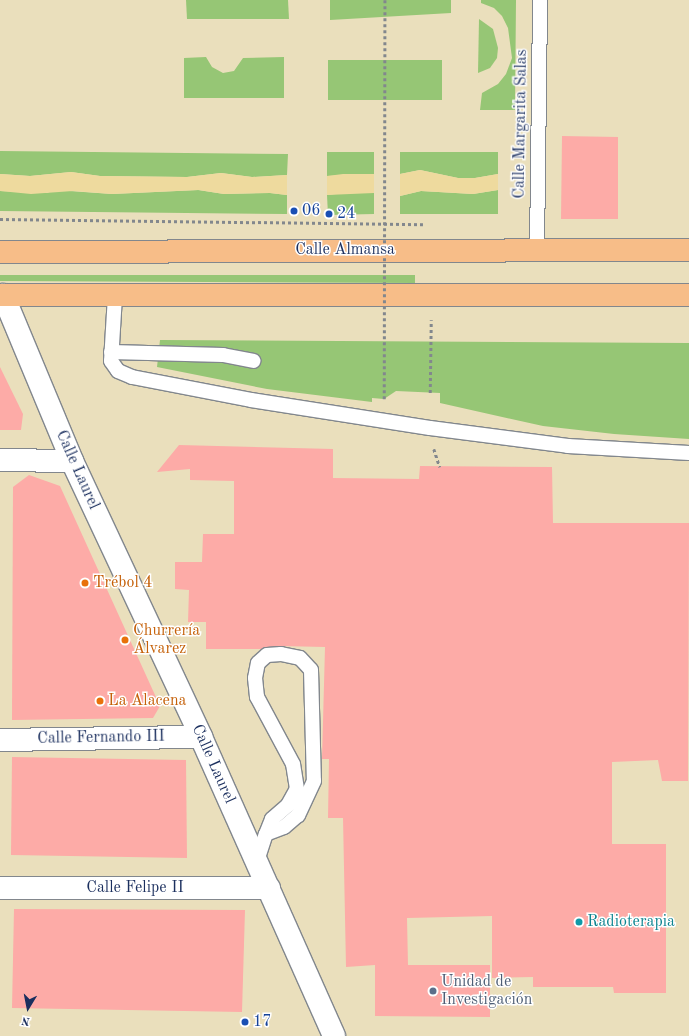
<!DOCTYPE html>
<meta charset="utf-8">
<style>
body{margin:0}
#map{position:relative;width:689px;height:1036px;overflow:hidden;background:#eadfbc;font-family:"Old Standard TT",serif}
div>[style]{position:absolute}
[style*='--x']{left:calc(var(--x)*1px);top:calc(var(--y)*1px);width:calc(var(--w)*1px);rotate:calc(var(--a)*1deg)}
.green>*{inset:0;background:#96c675}
.sand>*{inset:0;background:#eeda9e}
.building>*{inset:0;background:#fdaba7}
.path>*{height:2.5px;margin-top:-1.25px;transform-origin:0;background:repeating-linear-gradient(90deg,#82878d 0 3px,transparent 0 6px)}
.roads{filter:drop-shadow(1px 0 #82878d) drop-shadow(-1px 0 #82878d) drop-shadow(0 1px #82878d) drop-shadow(0 -1px #82878d)}
.lane>*{height:14px;margin:-7px;padding:0 7px;transform-origin:7px;border-radius:7px;background:#fff}
.street>*{height:22px;margin:-11px;padding:0 11px;transform-origin:11px;border-radius:11px;background:#fff}
.primary>*{height:22px;margin:-11px;padding:0 11px;transform-origin:11px;border-radius:11px;background:#f7bd88}
.path-bridge>*{height:2.5px;margin-top:-1.25px;transform-origin:0;background:repeating-linear-gradient(90deg,#82878d 0 3px,transparent 0 6px)}
.dots>*{width:11px;height:11px;translate:-50% -50%;box-sizing:border-box;border:2px solid #fff;border-radius:50%}
span{translate:-50% -50%;white-space:nowrap;text-align:center;line-height:1.15;-webkit-text-stroke:3px #fff;paint-order:stroke}
.street-label{font-size:16px;color:#1b2f5e}
.transit-label{font-size:16px;color:#164399}
.left{translate:0 -50%;text-align:left}
.food-label{font-size:16px;color:#c56008}
.culture-label{font-size:16px;color:#0d838f}
.service-label{font-size:16px;color:#4e5e75}
.north{position:absolute;left:8px;top:988px;width:40px;height:40px;-webkit-text-stroke:3px #fff;paint-order:stroke;rotate:190deg;font-size:11px;font-weight:700;line-height:16px;text-align:center;color:#1b2f5e}
.north::after{content:'';display:block;margin:auto;width:14px;height:18px;background:#1b2f5e;clip-path:polygon(50% 0,100% 100%,50% 72%,0 100%)}
</style>
<div id="map">
<div class="green">
<i style="clip-path:polygon(186px 0,288px 0,289px 19px,187px 19px)"></i>
<i style="clip-path:polygon(330px 0,451px 0,451px 13px,330px 20px)"></i>
<i style="clip-path:polygon(481px 0,516px 0,515px 110px,480px 110px,482px 93px,498px 84px,506px 74px,512px 58px,508px 28px,502px 16px,494px 8px,481px 3px)"></i>
<i style="clip-path:polygon(479px 19px,493px 29px,498px 48px,497px 58px,490px 68px,478px 73px)"></i>
<i style="clip-path:polygon(206px 57px,212px 67px,223px 73px,234px 71px,243px 58px,284px 57px,284px 98px,184px 98px,184px 58px)"></i>
<i style="clip-path:polygon(328px 60px,442px 60px,442px 100px,328px 100px)"></i>
<i style="clip-path:polygon(0 151px,288px 154px,287px 175px,252px 177px,221px 173px,187px 177px,100px 176px,71px 172px,30px 176px,0 174px)"></i>
<i style="clip-path:polygon(327px 152px,374px 152px,374px 174px,327px 176px)"></i>
<i style="clip-path:polygon(400px 152px,498px 152px,498px 174px,475px 178px,458px 178px,420px 170px,400px 174px)"></i>
<i style="clip-path:polygon(55px 190px,112px 194px,198px 190px,224px 194px,270px 193px,287px 195px,287px 214px,0 211px,0 191px,47px 193px)"></i>
<i style="clip-path:polygon(498px 190px,498px 214px,400px 214px,400px 196px,421px 191px,473px 194px)"></i>
<i style="clip-path:polygon(353px 192px,374px 193px,374px 214px,328px 215px,327px 195px)"></i>
<i style="clip-path:polygon(0 275px,415px 275px,415px 283px,0 281px)"></i>
<i style="clip-path:polygon(160px 340px,689px 343px,689px 439px,614px 434px,543px 426px,440px 403px,440px 393px,396px 391px,384px 399px,372px 398px,372px 402px,267px 389px,157px 367px)"></i>
</div>
<div class="sand">
<i style="clip-path:polygon(420px 170px,458px 178px,475px 178px,498px 174px,498px 190px,473px 194px,421px 191px,400px 196px,400px 174px)"></i>
<i style="clip-path:polygon(71px 172px,100px 176px,187px 177px,221px 173px,252px 177px,287px 175px,287px 195px,270px 193px,224px 194px,199px 190px,112px 194px,73px 191px,31px 194px,0 191px,0 174px,30px 176px)"></i>
<i style="clip-path:polygon(343px 174px,374px 174px,374px 193px,327px 195px,327px 176px)"></i>
</div>
<div class="building">
<i style="clip-path:polygon(562px 136px,618px 137px,618px 219px,561px 219px)"></i>
<i style="clip-path:polygon(0 367px,23px 414px,21px 430px,0 430px)"></i>
<i style="clip-path:polygon(179px 445px,333px 449px,333px 478px,419px 479px,420px 466px,552px 467px,553px 523px,689px 523px,688px 781px,662px 781px,658px 760px,612px 762px,612px 844px,666px 844px,666px 993px,614px 993px,613px 987px,533px 987px,533px 977px,492px 978px,492px 916px,407px 918px,408px 965px,490px 965px,490px 1017px,375px 1016px,375px 965px,346px 967px,343px 818px,328px 818px,329px 759px,322px 759px,325px 647px,280px 646px,261px 649px,206px 649px,206px 622px,188px 622px,189px 590px,175px 589px,175px 562px,202px 562px,203px 534px,234px 534px,234px 481px,190px 480px,190px 469px,157px 472px)"></i>
<i style="clip-path:polygon(29px 475px,60px 486px,160px 706px,153px 718px,12px 720px,13px 487px)"></i>
<i style="clip-path:polygon(12px 757px,186px 760px,187px 858px,11px 855px)"></i>
<i style="clip-path:polygon(14px 909px,245px 910px,242px 1012px,12px 1008px)"></i>
</div>
<div class="path">
<i style="--x:0;--y:219;--w:423;--a:0.7"></i>
<i style="--x:430;--y:393;--w:73;--a:-89.2"></i>
<i style="--x:434;--y:449;--w:19;--a:72"></i>
</div>
<div class="roads">
<div class="lane">
<i style="--x:537;--y:250;--w:250;--a:-89.3"></i>
<i style="--x:115;--y:296;--w:65;--a:93.5"></i>
<i style="--x:111;--y:361;--w:12;--a:55"></i>
<i style="--x:118;--y:371;--w:15;--a:23"></i>
<i style="--x:132;--y:377;--w:121;--a:10.9"></i>
<i style="--x:251;--y:400;--w:181;--a:8.9"></i>
<i style="--x:430;--y:428;--w:139;--a:7.4"></i>
<i style="--x:568;--y:446;--w:121;--a:3.3"></i>
<i style="--x:111;--y:352;--w:112;--a:1.5"></i>
<i style="--x:223;--y:355;--w:31;--a:11"></i>
<i style="--x:257;--y:861;--w:28;--a:-72"></i>
<i style="--x:266;--y:834;--w:16;--a:-68"></i>
<i style="--x:272;--y:819;--w:21;--a:-41"></i>
<i style="--x:288;--y:805;--w:18;--a:-61"></i>
<i style="--x:297;--y:789;--w:25;--a:-99"></i>
<i style="--x:293;--y:764;--w:76;--a:-118.2"></i>
<i style="--x:257;--y:697;--w:19;--a:-96"></i>
<i style="--x:255;--y:678;--w:15;--a:-79"></i>
<i style="--x:258;--y:663;--w:12;--a:-42"></i>
<i style="--x:267;--y:655;--w:14;--a:-4"></i>
<i style="--x:281;--y:654;--w:19;--a:12"></i>
<i style="--x:300;--y:658;--w:16;--a:47"></i>
<i style="--x:311;--y:670;--w:111;--a:88.5"></i>
<i style="--x:314;--y:781;--w:38;--a:115"></i>
<i style="--x:298;--y:815;--w:18;--a:139"></i>
<i style="--x:284;--y:827;--w:19;--a:159"></i>
</div>
<div class="street">
<i style="--x:3;--y:295;--w:180;--a:67.4"></i>
<i style="--x:72;--y:461;--w:305;--a:64.9"></i>
<i style="--x:201;--y:737;--w:327;--a:66"></i>
<i style="--x:0;--y:460;--w:72;--a:0.8"></i>
<i style="--x:0;--y:740;--w:201;--a:-0.9"></i>
<i style="--x:0;--y:888;--w:269;--a:0"></i>
</div>
<div class="primary">
<i style="--x:0;--y:252;--w:689;--a:-0.17"></i>
<i style="--x:0;--y:295;--w:689;--a:0"></i>
</div>
</div>
<div class="path-bridge">
<i style="--x:384;--y:399;--w:399;--a:-89.9"></i>
</div>
<div class="dots">
<i style="left:294px;top:211px;background:#1a4fb4"></i>
<i style="left:329px;top:214px;background:#1a4fb4"></i>
<i style="left:85px;top:583px;background:#e8710a"></i>
<i style="left:125px;top:640px;background:#e8710a"></i>
<i style="left:100px;top:701px;background:#e8710a"></i>
<i style="left:579px;top:922px;background:#0f9aa8"></i>
<i style="left:433px;top:991px;background:#5c6f8a"></i>
<i style="left:245px;top:1022px;background:#1a4fb4"></i>
</div>
<div class="street-label">
<span style="left:521px;top:124px;rotate:-89deg">Calle Margarita Salas</span>
<span style="left:345px;top:250px">Calle Almansa</span>
<span style="left:77px;top:470px;rotate:66deg">Calle Laurel</span>
<span style="left:101px;top:738px;rotate:-1deg">Calle Fernando III</span>
<span style="left:213px;top:764px;rotate:66deg">Calle Laurel</span>
<span style="left:135px;top:888px">Calle Felipe II</span>
</div>
<div class="transit-label">
<span class="left" style="left:302px;top:211px">06</span>
<span class="left" style="left:337px;top:214px">24</span>
<span class="left" style="left:253px;top:1022px">17</span>
</div>
<div class="food-label">
<span class="left" style="left:93px;top:583px">Trébol 4</span>
<span class="left" style="left:133px;top:640px">Churrería<br>Álvarez</span>
<span class="left" style="left:108px;top:701px">La Alacena</span>
</div>
<div class="culture-label">
<span class="left" style="left:587px;top:922px">Radioterapia</span>
</div>
<div class="service-label">
<span class="left" style="left:441px;top:991px">Unidad de<br>Investigación</span>
</div>
<div class="north">N</div>
</div>
